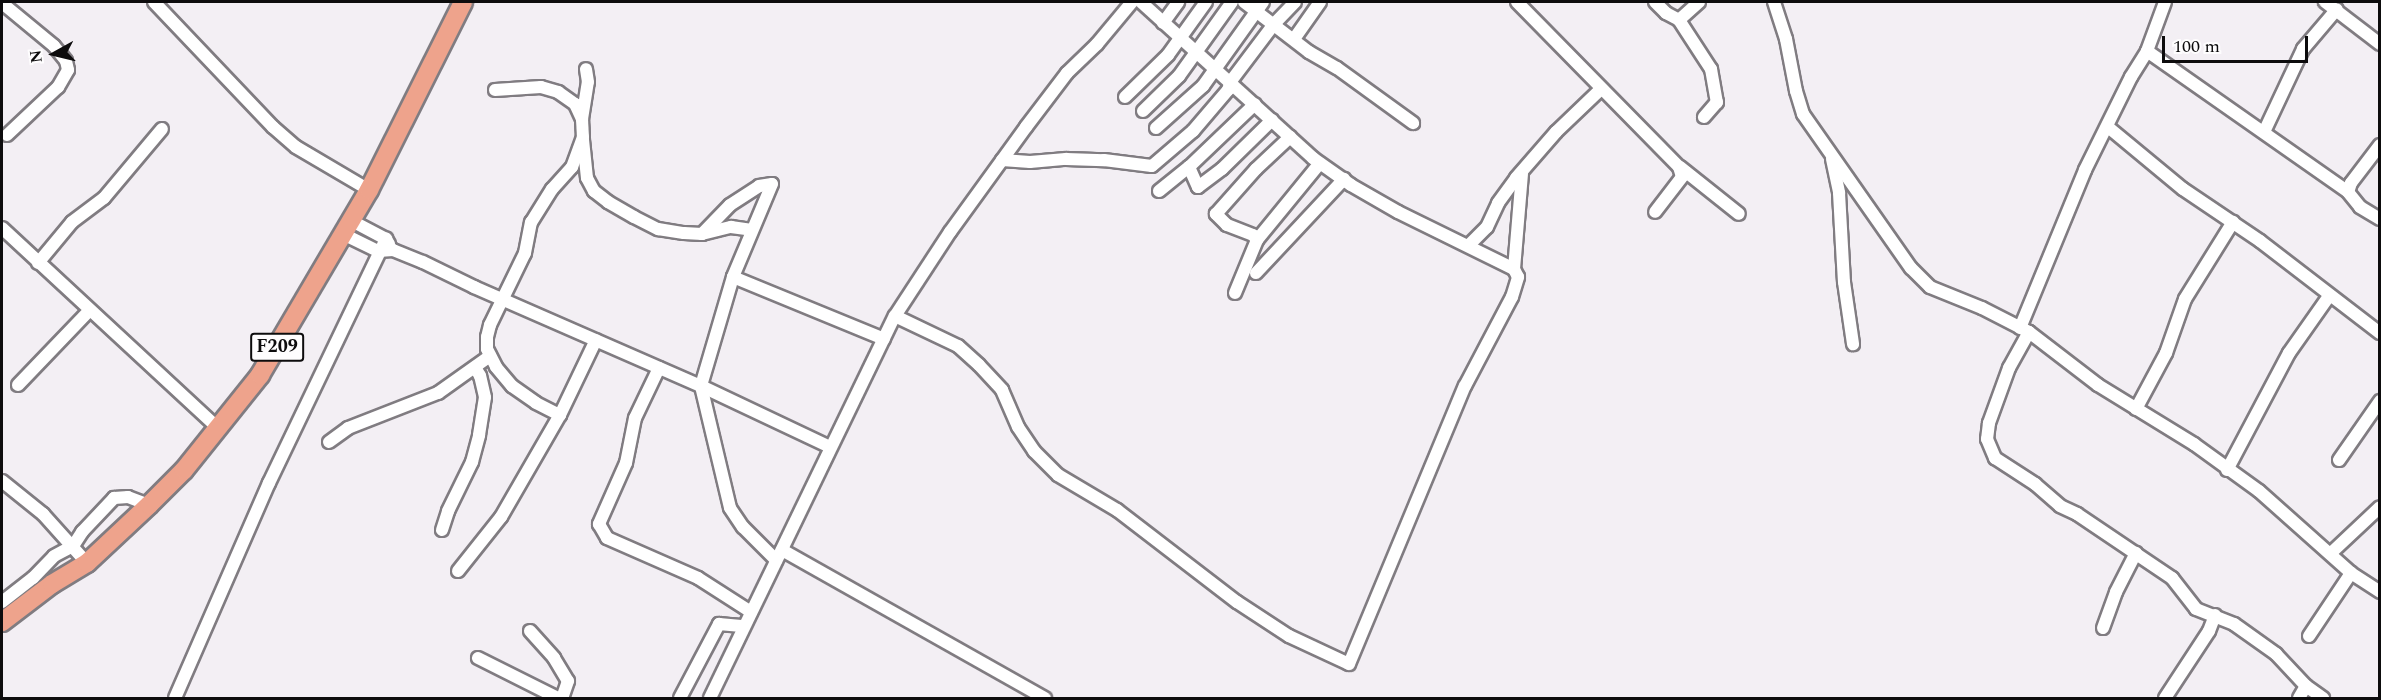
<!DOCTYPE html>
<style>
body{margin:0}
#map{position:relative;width:2381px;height:700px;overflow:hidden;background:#f3eff4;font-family:Spectral,serif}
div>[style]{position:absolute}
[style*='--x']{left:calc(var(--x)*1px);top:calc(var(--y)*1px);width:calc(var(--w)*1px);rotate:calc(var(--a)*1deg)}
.roads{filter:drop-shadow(2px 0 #807c81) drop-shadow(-2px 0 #807c81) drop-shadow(0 2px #807c81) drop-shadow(0 -2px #807c81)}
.minor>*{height:12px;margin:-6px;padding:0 6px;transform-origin:6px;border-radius:6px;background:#fff}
.primary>*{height:18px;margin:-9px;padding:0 9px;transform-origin:9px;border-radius:9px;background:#eea38c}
span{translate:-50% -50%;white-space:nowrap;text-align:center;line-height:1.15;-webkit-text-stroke:4.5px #fefdfe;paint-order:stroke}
.shield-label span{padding:2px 4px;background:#fefdfe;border:2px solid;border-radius:4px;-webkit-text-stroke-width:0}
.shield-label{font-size:18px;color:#0d0c0d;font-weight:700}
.frame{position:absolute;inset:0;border:3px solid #0d0c0d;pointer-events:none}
.north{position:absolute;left:24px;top:24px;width:60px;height:60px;-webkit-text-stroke:4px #fefdfe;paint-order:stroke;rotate:262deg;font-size:16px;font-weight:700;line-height:24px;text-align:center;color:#0d0c0d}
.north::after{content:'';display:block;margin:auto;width:21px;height:27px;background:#0d0c0d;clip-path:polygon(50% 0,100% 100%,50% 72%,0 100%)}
.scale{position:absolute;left:2162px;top:36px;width:146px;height:27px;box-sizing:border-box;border:3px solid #0d0c0d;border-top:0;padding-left:8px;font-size:18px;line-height:21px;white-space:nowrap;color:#0d0c0d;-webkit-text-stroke:4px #fefdfe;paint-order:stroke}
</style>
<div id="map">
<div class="roads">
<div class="minor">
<i style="--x:154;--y:2;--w:173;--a:46.4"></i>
<i style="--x:273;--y:127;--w:30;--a:41"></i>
<i style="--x:296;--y:147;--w:85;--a:30.5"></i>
<i style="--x:1244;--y:2;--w:82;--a:37.6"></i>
<i style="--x:1309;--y:52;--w:32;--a:30"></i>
<i style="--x:1337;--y:68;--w:94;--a:35.9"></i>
<i style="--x:1517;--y:2;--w:231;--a:45.5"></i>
<i style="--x:1679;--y:167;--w:10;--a:73"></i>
<i style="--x:1682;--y:177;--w:44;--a:127.6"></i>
<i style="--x:1655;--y:2;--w:16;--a:45"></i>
<i style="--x:1666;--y:13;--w:15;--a:28"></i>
<i style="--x:1679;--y:20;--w:59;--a:56.9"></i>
<i style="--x:1711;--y:69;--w:34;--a:80"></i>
<i style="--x:1717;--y:102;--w:20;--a:131"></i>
<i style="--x:1774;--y:2;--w:39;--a:72"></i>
<i style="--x:1786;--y:39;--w:53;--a:79.1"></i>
<i style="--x:1796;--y:91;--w:24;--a:73"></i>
<i style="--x:1803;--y:114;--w:188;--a:55"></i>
<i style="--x:1911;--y:268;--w:27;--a:45"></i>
<i style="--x:1930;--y:287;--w:56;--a:22"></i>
<i style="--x:1982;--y:308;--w:53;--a:27.1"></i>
<i style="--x:2029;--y:332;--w:87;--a:37.5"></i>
<i style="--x:2098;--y:385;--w:113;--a:31.6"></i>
<i style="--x:2194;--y:444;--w:80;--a:35.9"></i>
<i style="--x:2259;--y:491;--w:123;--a:41.7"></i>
<i style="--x:2351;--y:573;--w:35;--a:33"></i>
<i style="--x:2325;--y:2;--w:69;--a:37.4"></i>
<i style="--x:2;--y:3;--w:67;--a:39.6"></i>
<i style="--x:54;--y:46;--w:19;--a:51"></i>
<i style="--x:66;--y:61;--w:9;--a:77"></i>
<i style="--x:68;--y:70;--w:20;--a:120"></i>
<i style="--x:58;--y:87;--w:70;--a:136.7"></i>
<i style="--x:1679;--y:20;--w:27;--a:-42"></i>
<i style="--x:1163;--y:23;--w:26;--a:-54"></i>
<i style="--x:1294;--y:39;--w:45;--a:-54.9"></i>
<i style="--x:2147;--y:51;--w:246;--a:35"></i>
<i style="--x:495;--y:90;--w:46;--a:-3.7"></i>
<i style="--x:541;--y:87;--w:18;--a:16"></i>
<i style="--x:558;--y:92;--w:21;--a:35"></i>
<i style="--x:575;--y:104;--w:17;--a:65"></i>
<i style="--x:582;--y:119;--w:18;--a:87"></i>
<i style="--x:583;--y:137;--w:32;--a:110"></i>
<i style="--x:572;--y:167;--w:30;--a:132"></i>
<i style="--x:552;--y:189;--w:39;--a:122"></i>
<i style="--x:531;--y:222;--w:32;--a:101"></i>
<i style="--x:525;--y:253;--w:80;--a:115.9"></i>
<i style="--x:490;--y:325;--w:12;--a:104"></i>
<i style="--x:487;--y:337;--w:12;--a:90"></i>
<i style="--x:487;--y:349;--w:20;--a:63"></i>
<i style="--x:496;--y:367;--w:25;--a:50"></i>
<i style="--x:512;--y:386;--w:29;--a:35"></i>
<i style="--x:536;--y:403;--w:27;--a:27"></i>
<i style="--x:1125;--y:97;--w:60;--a:-44.3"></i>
<i style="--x:1168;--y:55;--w:65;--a:-54.4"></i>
<i style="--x:1143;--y:111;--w:50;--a:-44.2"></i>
<i style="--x:1179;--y:76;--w:91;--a:-54.4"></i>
<i style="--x:582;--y:119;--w:37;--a:-81"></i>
<i style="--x:588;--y:82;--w:13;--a:-99"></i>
<i style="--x:2108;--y:127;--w:97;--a:39.6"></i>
<i style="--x:2183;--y:189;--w:93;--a:34"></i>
<i style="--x:2260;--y:241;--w:151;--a:37.5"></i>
<i style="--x:1156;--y:128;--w:63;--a:-41.8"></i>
<i style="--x:1203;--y:86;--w:103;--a:-54.5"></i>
<i style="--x:2264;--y:132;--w:92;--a:-64.8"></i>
<i style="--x:2303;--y:49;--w:52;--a:-49.6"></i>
<i style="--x:583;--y:140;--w:38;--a:84"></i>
<i style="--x:587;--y:178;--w:15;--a:62"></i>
<i style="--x:594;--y:191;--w:18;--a:38"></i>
<i style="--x:608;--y:202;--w:30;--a:30"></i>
<i style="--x:634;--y:217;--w:27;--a:27"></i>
<i style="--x:658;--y:229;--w:26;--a:9"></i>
<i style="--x:684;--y:233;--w:18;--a:3"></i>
<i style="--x:702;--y:234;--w:30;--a:-14"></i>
<i style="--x:731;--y:227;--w:21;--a:8"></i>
<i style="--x:2380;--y:145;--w:48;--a:127.3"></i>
<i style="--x:2351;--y:183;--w:9;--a:108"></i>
<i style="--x:2348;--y:192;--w:19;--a:51"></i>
<i style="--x:2360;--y:207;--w:23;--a:31"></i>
<i style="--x:1832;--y:159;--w:35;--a:78"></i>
<i style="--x:1839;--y:193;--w:89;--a:86.8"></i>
<i style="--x:1844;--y:282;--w:63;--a:81.7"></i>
<i style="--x:1002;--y:160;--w:28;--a:4"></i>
<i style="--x:1030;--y:162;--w:36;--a:-5"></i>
<i style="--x:1066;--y:159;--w:38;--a:2"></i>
<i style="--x:1104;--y:160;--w:48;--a:7.1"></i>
<i style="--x:1152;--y:166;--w:54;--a:-40.5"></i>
<i style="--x:1193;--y:131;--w:54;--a:-49.5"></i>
<i style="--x:1228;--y:90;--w:9;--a:-72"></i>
<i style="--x:1231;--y:81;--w:71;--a:-53"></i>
<i style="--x:1274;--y:24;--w:30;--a:-46"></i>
<i style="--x:1189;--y:167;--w:22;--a:66"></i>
<i style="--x:1198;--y:187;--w:30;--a:-37"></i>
<i style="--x:1222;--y:169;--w:70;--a:-44.4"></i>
<i style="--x:1680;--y:167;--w:75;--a:38.5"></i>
<i style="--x:1159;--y:191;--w:38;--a:-39"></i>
<i style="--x:1189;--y:167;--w:91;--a:-43.7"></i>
<i style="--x:350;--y:220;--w:41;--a:27.8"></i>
<i style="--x:386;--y:239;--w:6;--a:59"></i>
<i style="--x:2;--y:228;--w:296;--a:42.8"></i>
<i style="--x:343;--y:234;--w:39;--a:26"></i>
<i style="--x:378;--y:251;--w:15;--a:-4"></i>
<i style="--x:393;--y:250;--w:32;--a:22"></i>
<i style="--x:423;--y:262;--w:57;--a:26.1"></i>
<i style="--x:474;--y:287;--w:248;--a:23.6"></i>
<i style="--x:701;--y:386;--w:143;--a:25.3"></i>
<i style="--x:702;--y:234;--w:40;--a:-46"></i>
<i style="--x:730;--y:205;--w:35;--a:-33"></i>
<i style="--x:759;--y:186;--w:13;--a:-9"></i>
<i style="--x:772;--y:184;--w:101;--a:112.8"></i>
<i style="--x:733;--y:277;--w:114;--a:106.4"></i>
<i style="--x:701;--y:386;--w:125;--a:76.6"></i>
<i style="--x:730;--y:508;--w:23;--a:56"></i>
<i style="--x:743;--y:527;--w:47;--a:45"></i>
<i style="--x:1257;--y:240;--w:6;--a:-129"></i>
<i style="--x:1253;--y:235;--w:28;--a:-159"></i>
<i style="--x:1227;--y:225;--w:16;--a:-135"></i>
<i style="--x:1216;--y:214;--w:60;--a:-48.4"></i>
<i style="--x:1256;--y:169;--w:47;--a:-43.3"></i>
<i style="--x:1469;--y:245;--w:25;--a:-45"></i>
<i style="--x:1487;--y:227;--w:26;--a:-65"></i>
<i style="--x:1498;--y:203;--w:31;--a:-54"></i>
<i style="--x:1516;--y:178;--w:61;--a:-49"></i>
<i style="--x:1556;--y:132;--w:62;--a:-43.7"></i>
<i style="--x:38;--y:263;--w:53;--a:-50.3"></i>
<i style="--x:72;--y:222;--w:40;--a:-37"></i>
<i style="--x:104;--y:198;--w:90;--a:-50"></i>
<i style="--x:1514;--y:269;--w:95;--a:-85.2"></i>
<i style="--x:1256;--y:273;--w:129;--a:-46.9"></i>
<i style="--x:733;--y:277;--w:163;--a:22.3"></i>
<i style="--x:1235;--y:293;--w:57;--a:-67.5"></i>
<i style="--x:1257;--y:240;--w:99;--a:-50.7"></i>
<i style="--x:895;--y:316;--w:70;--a:25.5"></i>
<i style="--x:958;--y:346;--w:28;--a:42"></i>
<i style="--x:979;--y:365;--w:34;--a:47"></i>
<i style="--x:1002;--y:390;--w:40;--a:66.6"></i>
<i style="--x:1018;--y:427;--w:29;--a:56"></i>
<i style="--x:1034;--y:451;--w:34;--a:45"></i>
<i style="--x:1058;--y:475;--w:69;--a:30.7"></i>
<i style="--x:1117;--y:510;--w:151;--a:37.5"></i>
<i style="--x:1237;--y:602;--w:62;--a:33.2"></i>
<i style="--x:1289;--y:636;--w:66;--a:25"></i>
<i style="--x:1349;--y:664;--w:301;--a:-67.4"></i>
<i style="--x:1465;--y:386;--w:101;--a:-62.2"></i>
<i style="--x:1512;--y:297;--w:21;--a:-73"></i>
<i style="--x:1518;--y:277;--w:9;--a:-117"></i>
<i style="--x:1514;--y:269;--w:129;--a:-153.8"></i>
<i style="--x:1398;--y:212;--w:54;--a:-150.1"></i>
<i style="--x:1351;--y:185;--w:47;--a:-144.6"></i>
<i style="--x:1313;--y:158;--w:232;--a:-137.8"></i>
<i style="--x:2020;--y:328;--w:171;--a:-67.6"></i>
<i style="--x:2085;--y:170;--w:104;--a:-63.7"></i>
<i style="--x:2131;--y:77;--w:31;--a:-58"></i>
<i style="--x:2147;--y:51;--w:52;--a:-69.8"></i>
<i style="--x:2029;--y:332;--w:41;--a:119.1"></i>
<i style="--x:2009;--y:368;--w:59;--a:110"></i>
<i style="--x:1989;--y:423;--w:16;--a:97"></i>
<i style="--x:1987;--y:439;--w:21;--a:67"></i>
<i style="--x:1995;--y:458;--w:48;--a:33"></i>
<i style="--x:2035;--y:484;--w:33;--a:41"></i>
<i style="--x:2060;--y:506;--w:19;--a:25"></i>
<i style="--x:2077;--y:514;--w:115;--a:34"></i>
<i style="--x:2172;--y:578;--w:39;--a:52"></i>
<i style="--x:2196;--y:609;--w:41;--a:21.5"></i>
<i style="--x:2234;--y:624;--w:52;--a:35.5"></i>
<i style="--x:2276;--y:654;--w:44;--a:46.8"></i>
<i style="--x:2306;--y:686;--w:21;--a:35"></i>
<i style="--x:659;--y:368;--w:55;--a:115.6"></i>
<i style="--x:635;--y:418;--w:46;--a:101.3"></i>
<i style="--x:626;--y:463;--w:67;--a:113.9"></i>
<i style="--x:599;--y:524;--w:16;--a:60"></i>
<i style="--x:607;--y:538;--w:99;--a:23.7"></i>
<i style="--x:698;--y:578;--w:63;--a:32.7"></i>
<i style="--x:18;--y:385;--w:103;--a:-46.2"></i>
<i style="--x:2136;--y:409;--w:64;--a:-61.8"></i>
<i style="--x:2166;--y:353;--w:57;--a:-70.6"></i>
<i style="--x:2185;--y:299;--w:91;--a:-58.1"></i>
<i style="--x:329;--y:442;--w:24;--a:-36"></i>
<i style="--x:348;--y:428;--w:97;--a:-21.3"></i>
<i style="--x:438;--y:393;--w:64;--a:-35.4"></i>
<i style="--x:2339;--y:460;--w:72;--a:-55.2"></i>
<i style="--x:2227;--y:470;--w:132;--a:-62.1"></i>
<i style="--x:2289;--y:353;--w:70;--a:-54.9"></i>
<i style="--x:2;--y:481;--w:53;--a:38.8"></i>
<i style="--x:43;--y:514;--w:66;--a:48.1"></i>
<i style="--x:442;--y:530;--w:20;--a:-72"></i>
<i style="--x:448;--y:511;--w:55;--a:-63.9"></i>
<i style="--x:472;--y:462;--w:28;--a:-75"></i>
<i style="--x:479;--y:435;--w:38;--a:-81"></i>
<i style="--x:485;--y:397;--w:22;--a:-103"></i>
<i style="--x:480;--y:376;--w:10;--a:-119"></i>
<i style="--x:782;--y:550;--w:302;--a:29.4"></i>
<i style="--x:2331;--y:553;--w:67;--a:-43.2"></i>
<i style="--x:458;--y:571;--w:69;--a:-51.5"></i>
<i style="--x:501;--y:517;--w:118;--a:-60"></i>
<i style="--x:560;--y:415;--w:83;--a:-64.4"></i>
<i style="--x:2;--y:602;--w:39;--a:-38"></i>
<i style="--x:33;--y:578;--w:30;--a:-46"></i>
<i style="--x:54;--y:556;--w:21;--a:-28"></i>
<i style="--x:73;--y:546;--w:17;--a:-57"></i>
<i style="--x:82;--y:532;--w:47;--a:-46.7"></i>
<i style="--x:114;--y:498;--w:14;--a:-4"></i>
<i style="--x:128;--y:497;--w:22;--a:21"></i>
<i style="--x:2103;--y:628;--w:38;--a:-70"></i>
<i style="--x:2116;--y:592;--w:44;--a:-62.9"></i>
<i style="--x:530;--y:631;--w:36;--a:48"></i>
<i style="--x:554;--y:658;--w:27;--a:59"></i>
<i style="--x:568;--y:681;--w:18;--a:109"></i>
<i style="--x:2309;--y:636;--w:76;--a:-56.3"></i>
<i style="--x:478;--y:658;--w:89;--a:26.6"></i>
<i style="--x:175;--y:698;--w:235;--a:-66.4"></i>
<i style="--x:269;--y:483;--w:271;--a:-64.4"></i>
<i style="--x:680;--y:698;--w:84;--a:-62.2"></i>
<i style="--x:719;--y:624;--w:25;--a:5"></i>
<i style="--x:710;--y:698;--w:424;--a:-64.2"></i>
<i style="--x:895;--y:316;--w:100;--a:-56.8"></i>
<i style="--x:950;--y:232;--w:130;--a:-54.1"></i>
<i style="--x:1026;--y:127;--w:68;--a:-52.8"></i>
<i style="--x:1067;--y:73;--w:42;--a:-44"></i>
<i style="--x:1097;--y:44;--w:55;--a:-50.2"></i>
<i style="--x:2165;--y:698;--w:80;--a:-56.7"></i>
<i style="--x:2209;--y:631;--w:17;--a:-69"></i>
<i style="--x:2299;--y:698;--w:14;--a:-60"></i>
</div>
<div class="primary">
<i style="--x:2;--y:622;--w:63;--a:-37.2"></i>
<i style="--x:52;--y:584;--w:41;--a:-31"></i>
<i style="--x:87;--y:563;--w:85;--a:-43.1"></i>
<i style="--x:149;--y:505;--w:49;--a:-45"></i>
<i style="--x:184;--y:470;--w:122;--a:-51.3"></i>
<i style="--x:260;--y:375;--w:215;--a:-59.5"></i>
<i style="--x:369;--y:190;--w:210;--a:-63.4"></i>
</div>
</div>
<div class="shield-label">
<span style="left:277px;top:347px">F209</span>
</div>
<div class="frame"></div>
<div class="north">N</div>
<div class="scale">100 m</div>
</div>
